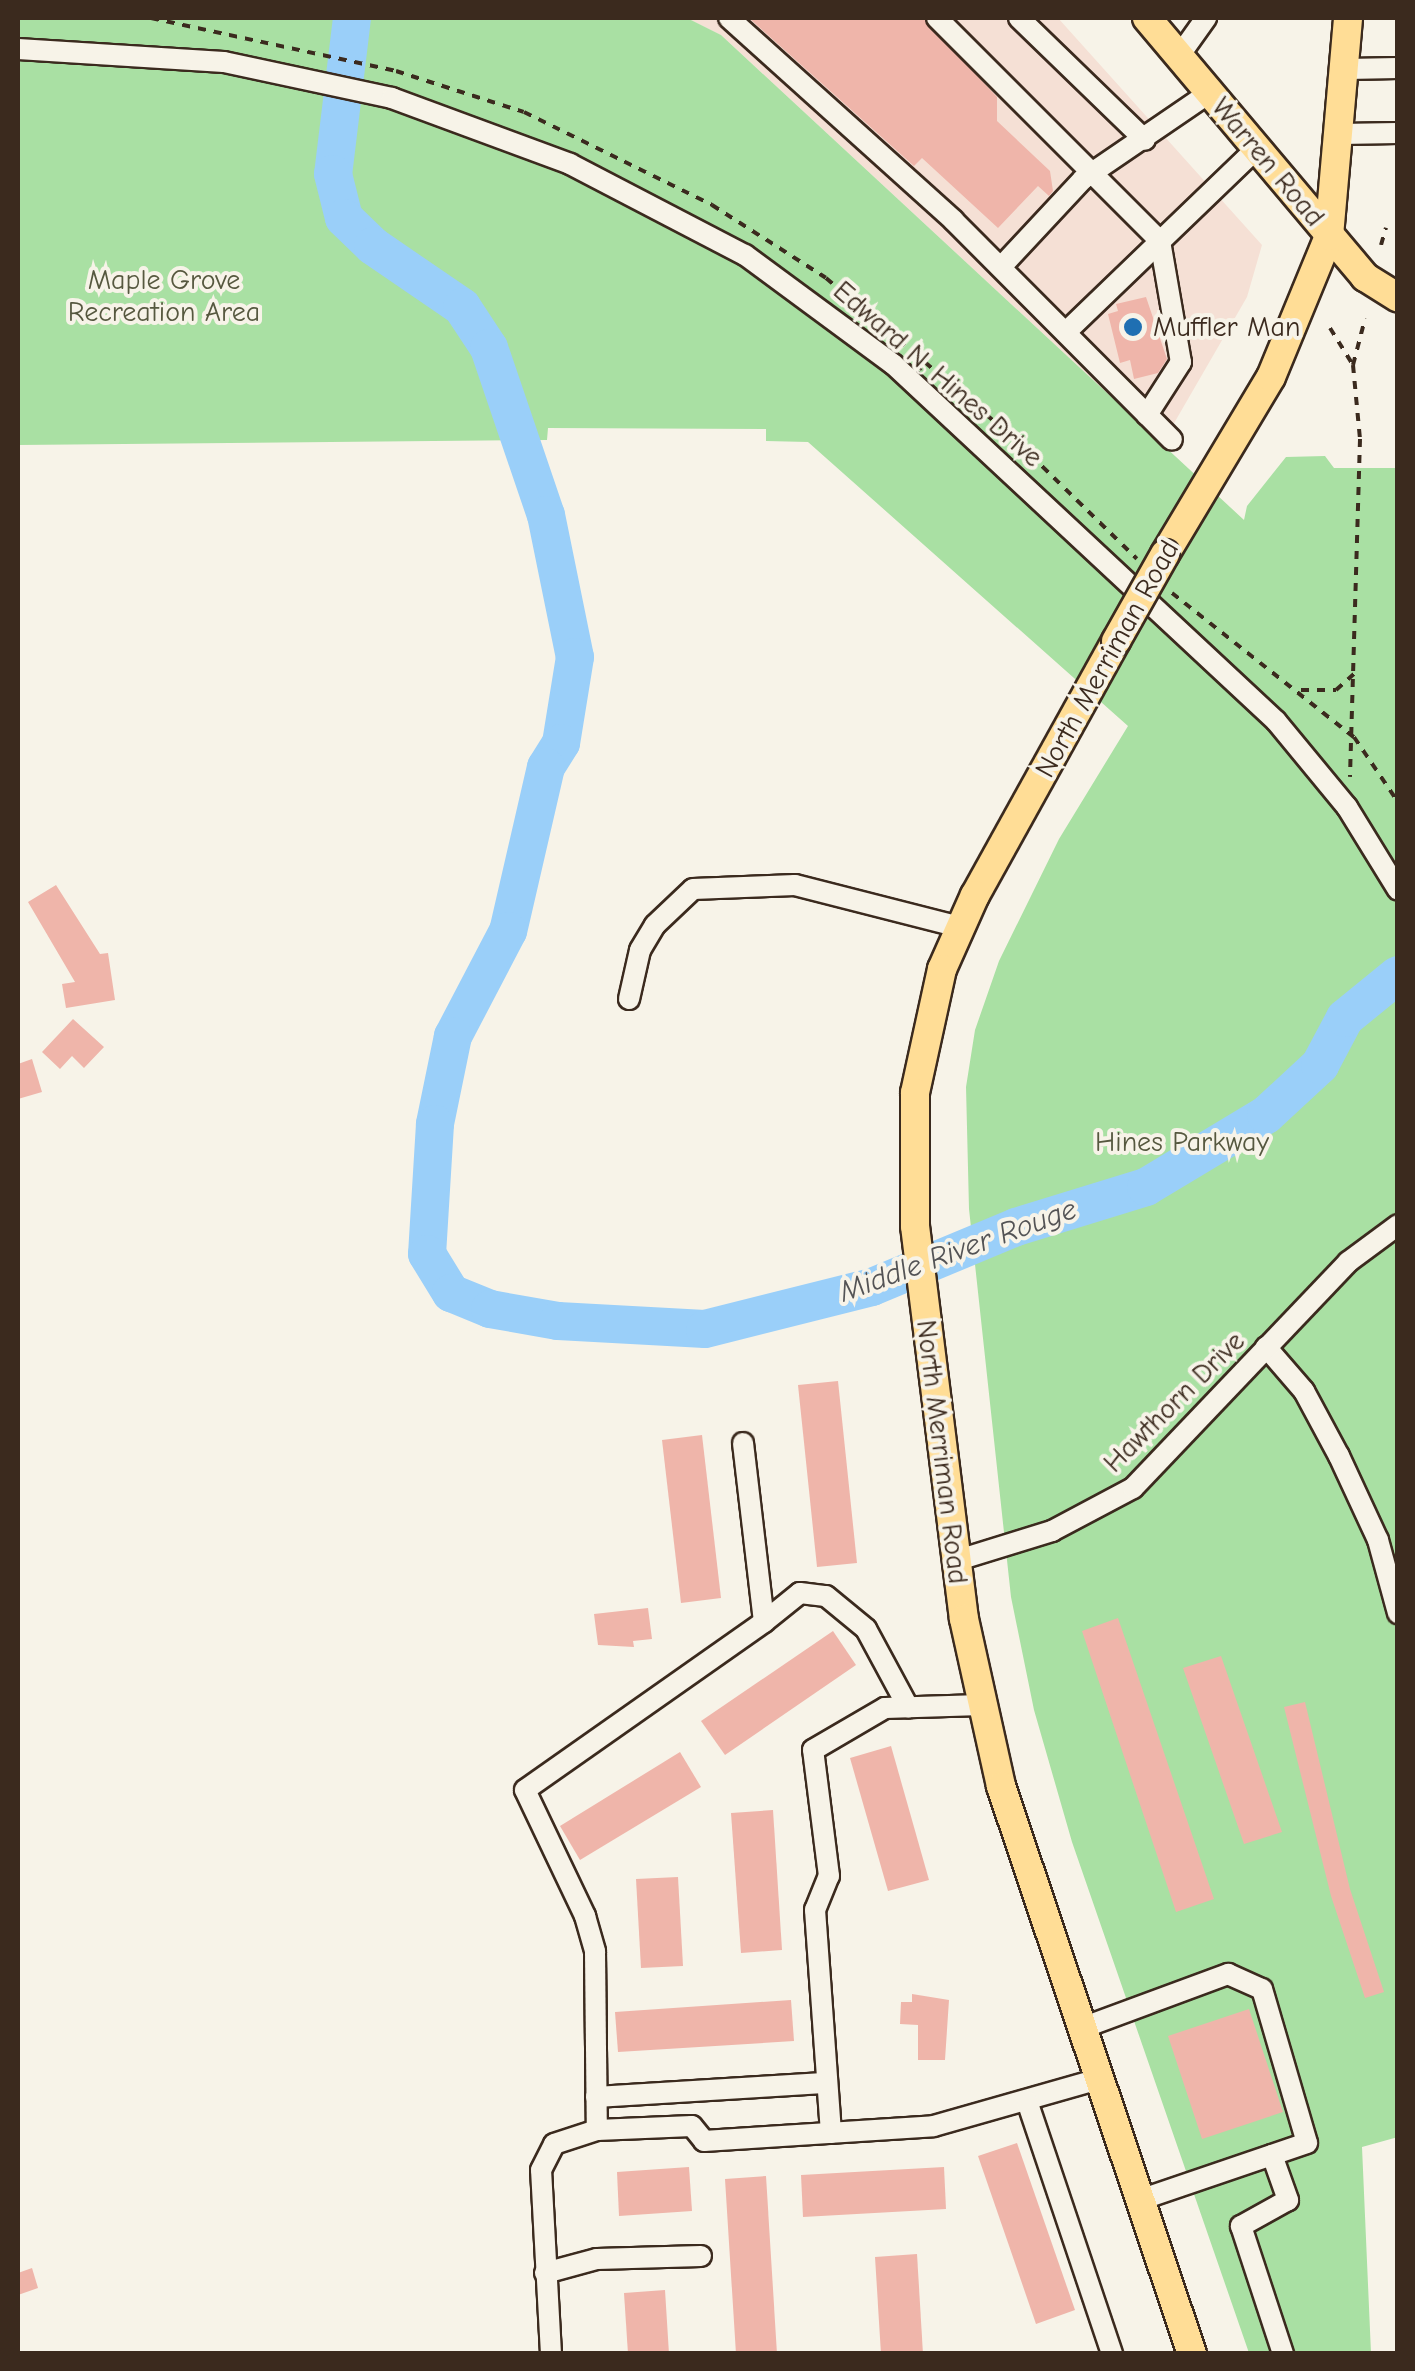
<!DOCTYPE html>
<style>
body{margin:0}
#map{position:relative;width:1415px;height:2371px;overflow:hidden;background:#f7f3e8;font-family:"Comic Neue",sans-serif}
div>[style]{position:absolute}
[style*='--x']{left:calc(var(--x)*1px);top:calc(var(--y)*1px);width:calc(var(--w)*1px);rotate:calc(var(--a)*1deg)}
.built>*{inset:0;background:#f5e0d5}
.green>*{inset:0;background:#a9e0a3}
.river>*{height:38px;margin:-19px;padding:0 19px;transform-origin:19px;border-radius:19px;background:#9acff9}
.building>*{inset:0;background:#efb5aa}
.path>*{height:4px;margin-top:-2px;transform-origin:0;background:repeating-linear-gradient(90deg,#3b2a1e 0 8px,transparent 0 16px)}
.roads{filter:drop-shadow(2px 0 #3b2a1e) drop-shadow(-2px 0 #3b2a1e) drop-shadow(0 2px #3b2a1e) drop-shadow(0 -2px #3b2a1e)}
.minor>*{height:20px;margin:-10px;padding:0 10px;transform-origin:10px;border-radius:10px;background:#f7f3e8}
.major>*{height:28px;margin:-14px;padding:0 14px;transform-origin:14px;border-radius:14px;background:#ffdd96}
.bridges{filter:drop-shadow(2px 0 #3b2a1e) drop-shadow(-2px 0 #3b2a1e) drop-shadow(0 2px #3b2a1e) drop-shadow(0 -2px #3b2a1e)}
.major-bridge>*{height:28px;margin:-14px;padding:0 14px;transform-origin:14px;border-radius:14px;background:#ffdd96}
.dots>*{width:28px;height:28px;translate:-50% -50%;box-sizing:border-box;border:5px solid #f7f3e8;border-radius:50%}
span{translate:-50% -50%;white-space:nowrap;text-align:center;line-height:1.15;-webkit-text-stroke:8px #f7f3e8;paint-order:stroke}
.street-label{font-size:28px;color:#3b2a1e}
.park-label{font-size:28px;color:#56583f}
.poi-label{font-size:28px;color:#3b2a1e}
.left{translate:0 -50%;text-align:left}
.water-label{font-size:30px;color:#535355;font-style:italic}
.frame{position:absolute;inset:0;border:20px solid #3b2a1e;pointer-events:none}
</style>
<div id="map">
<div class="built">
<i style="clip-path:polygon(687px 18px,1058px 18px,1262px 245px,1247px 297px,1162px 444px,721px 35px)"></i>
</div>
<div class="green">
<i style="clip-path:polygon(18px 18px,687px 18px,721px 35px,1244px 520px,1247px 506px,1286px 457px,1325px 456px,1334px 468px,1397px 468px,1398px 2137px,1362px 2147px,1371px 2353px,1249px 2353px,1072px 1842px,1034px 1710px,1011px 1597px,969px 1209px,966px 1087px,975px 1030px,999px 961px,1059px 839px,1128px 726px,808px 442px,766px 441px,766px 429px,548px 428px,547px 440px,18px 445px)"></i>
</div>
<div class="river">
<i style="--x:352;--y:18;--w:157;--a:96.9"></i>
<i style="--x:333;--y:174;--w:45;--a:76"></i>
<i style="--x:344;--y:218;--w:40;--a:44"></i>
<i style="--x:373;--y:246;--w:108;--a:34.4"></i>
<i style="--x:462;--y:307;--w:49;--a:56.6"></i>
<i style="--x:489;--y:348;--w:176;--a:71.2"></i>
<i style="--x:546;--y:515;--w:145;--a:78.5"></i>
<i style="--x:575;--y:657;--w:87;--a:99.2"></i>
<i style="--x:561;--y:743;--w:28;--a:122"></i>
<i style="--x:546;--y:767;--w:168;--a:103"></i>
<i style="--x:508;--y:931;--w:119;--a:117.6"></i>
<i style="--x:453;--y:1036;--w:90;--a:101.6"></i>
<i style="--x:435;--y:1124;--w:130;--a:93.5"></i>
<i style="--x:427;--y:1254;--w:46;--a:58.4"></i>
<i style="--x:451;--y:1293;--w:42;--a:22.3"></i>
<i style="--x:490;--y:1309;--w:69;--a:10"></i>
<i style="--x:558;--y:1321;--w:147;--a:3.1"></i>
<i style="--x:705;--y:1329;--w:172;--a:-14.1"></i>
<i style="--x:872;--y:1287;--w:156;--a:-22.6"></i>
<i style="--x:1016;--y:1227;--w:136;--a:-17.1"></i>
<i style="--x:1146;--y:1187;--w:140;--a:-31"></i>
<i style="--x:1266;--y:1115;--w:74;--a:-42.8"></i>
<i style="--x:1320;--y:1065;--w:53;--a:-62"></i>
<i style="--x:1345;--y:1018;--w:68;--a:-39.1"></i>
</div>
<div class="building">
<i style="clip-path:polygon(749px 18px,924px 18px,997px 97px,997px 121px,1050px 171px,1053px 191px,1049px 196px,1038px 186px,998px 228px,922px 158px,914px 166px)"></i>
<i style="clip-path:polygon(1146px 297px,1167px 359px,1158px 373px,1134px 379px,1130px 360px,1120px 363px,1108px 314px,1118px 311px,1116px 304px)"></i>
<i style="clip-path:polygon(56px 885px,100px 954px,108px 953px,115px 1000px,66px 1008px,62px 984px,75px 982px,28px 902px)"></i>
<i style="clip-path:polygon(73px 1019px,104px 1047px,84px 1068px,72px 1056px,60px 1069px,42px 1052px)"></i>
<i style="clip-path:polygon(32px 1059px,42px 1092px,18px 1099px,18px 1064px)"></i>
<i style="clip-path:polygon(838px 1381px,857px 1563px,817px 1567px,798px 1385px)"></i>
<i style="clip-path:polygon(702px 1435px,721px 1598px,681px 1603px,662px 1440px)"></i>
<i style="clip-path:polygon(648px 1608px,652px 1639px,633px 1641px,634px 1647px,598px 1645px,594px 1614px)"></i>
<i style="clip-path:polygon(1118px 1618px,1214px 1899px,1176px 1912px,1082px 1631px)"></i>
<i style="clip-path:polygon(833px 1631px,856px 1665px,725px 1755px,701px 1721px)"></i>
<i style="clip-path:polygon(1221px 1656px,1282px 1832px,1244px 1844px,1183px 1668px)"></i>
<i style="clip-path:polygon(1305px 1702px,1350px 1889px,1384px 1992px,1365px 1998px,1331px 1896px,1284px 1707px)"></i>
<i style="clip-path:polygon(891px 1746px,929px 1880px,888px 1891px,850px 1758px)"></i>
<i style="clip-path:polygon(680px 1752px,701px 1787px,580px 1860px,560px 1826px)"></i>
<i style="clip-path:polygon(773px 1810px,782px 1950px,741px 1953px,731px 1813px)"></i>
<i style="clip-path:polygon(678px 1877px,683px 1966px,641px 1968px,636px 1879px)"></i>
<i style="clip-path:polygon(912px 1994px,949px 2000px,945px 2060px,918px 2060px,918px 2025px,900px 2024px,901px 2002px,912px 2002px)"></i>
<i style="clip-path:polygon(791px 2000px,794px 2041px,618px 2052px,615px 2012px)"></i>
<i style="clip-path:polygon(1249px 2009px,1283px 2112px,1202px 2139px,1168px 2036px)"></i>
<i style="clip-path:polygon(1017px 2143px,1075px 2310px,1036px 2324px,978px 2156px)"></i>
<i style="clip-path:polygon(689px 2167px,692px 2211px,619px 2216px,617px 2172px)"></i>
<i style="clip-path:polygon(944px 2167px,946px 2209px,803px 2217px,801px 2175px)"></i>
<i style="clip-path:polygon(766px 2176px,777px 2354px,736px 2354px,725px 2179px)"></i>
<i style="clip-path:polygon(917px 2254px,923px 2354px,881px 2354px,875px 2257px)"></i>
<i style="clip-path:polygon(32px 2268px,38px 2288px,18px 2295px,18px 2273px)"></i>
<i style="clip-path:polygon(665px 2290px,669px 2354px,628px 2354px,624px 2293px)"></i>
</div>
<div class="path">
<i style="--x:151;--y:18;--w:251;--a:12.2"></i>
<i style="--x:396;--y:71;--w:134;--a:17.8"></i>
<i style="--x:524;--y:112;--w:210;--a:26.3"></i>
<i style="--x:712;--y:205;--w:135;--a:32.6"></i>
<i style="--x:826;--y:278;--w:104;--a:40.7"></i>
<i style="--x:1381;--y:245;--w:18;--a:-74"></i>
<i style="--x:1330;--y:328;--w:44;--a:58.1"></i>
<i style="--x:1353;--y:365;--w:74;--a:84.6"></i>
<i style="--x:1360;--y:439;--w:338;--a:91.7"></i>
<i style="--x:913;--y:352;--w:125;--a:40.5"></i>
<i style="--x:1008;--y:433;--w:180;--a:44.3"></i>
<i style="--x:1353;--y:365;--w:48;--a:-75.4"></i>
<i style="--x:1172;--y:593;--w:232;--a:38.4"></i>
<i style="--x:1354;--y:737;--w:78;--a:55.9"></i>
<i style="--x:1301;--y:690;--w:35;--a:0"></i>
<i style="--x:1336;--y:690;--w:24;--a:-42"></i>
</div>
<div class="roads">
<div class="minor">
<i style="--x:729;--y:18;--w:302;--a:42"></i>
<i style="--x:953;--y:220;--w:310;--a:45.1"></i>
<i style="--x:937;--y:18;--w:315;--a:45"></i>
<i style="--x:1160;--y:241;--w:123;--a:80.2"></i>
<i style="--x:1181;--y:362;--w:63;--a:122.7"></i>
<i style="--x:1019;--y:18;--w:175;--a:44.1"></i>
<i style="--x:18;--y:49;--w:206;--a:3.6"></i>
<i style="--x:224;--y:62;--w:172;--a:12.1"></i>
<i style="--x:392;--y:98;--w:190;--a:20.3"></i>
<i style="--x:570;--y:164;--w:197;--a:27.5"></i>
<i style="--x:745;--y:255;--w:184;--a:36.4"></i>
<i style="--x:893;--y:364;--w:524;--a:42.99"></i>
<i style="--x:1276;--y:721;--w:112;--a:50.5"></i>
<i style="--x:1347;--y:807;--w:97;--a:58.4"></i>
<i style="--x:1179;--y:56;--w:47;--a:-54.6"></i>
<i style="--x:1347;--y:69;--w:51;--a:-1.1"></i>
<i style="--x:1340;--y:134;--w:58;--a:-1"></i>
<i style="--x:1001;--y:267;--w:120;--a:-47"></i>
<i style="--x:1083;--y:179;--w:153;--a:-34.3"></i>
<i style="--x:1066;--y:332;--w:262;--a:-43.9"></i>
<i style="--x:629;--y:999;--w:50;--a:-77.3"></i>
<i style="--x:640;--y:950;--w:29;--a:-59"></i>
<i style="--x:655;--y:925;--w:52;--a:-43.5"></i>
<i style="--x:693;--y:889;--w:102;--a:-2.2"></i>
<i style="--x:795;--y:885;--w:170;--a:14.3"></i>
<i style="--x:1266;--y:1347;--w:58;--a:49.2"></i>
<i style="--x:1304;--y:1391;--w:74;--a:61.7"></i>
<i style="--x:1339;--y:1456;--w:93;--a:65.1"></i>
<i style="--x:1378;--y:1540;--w:76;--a:74.7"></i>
<i style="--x:743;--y:1443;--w:180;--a:83.3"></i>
<i style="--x:764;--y:1622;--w:292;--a:144.9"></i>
<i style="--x:525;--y:1790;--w:140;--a:64.5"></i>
<i style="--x:585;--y:1916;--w:37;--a:74"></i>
<i style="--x:595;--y:1952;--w:178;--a:89.4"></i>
<i style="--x:597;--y:2130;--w:95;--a:-2.4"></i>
<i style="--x:692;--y:2126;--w:19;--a:51"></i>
<i style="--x:704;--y:2141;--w:230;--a:-3.7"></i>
<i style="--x:934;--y:2126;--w:172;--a:-15.9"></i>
<i style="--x:955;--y:1561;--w:102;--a:-17.2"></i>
<i style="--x:1052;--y:1531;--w:92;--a:-28"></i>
<i style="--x:1133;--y:1488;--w:312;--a:-46.4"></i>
<i style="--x:1348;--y:1262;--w:62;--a:-36.5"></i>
<i style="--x:764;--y:1622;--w:46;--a:-38.9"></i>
<i style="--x:800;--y:1593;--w:26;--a:7"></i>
<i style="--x:826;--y:1596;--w:52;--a:39.5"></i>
<i style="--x:866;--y:1629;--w:89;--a:61.7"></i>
<i style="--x:1082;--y:2028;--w:156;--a:-20.3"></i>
<i style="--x:1228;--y:1974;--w:37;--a:24"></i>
<i style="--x:1262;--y:1989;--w:160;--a:73.7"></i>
<i style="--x:1307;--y:2143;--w:176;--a:161.2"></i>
<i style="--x:596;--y:2097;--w:228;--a:-3.5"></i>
<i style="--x:1027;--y:2101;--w:267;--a:71.4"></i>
<i style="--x:831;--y:2133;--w:224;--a:-94.1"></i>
<i style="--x:815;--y:1910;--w:37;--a:-68"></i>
<i style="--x:829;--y:1876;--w:127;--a:-97.2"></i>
<i style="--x:813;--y:1750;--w:83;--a:-30.3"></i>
<i style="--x:885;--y:1708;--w:96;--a:-1.8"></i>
<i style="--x:1272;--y:2155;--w:48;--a:70.4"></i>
<i style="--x:1288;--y:2200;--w:54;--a:151"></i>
<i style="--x:1241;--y:2226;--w:135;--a:71.8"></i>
<i style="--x:545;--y:2273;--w:54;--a:-15.1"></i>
<i style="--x:597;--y:2259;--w:104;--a:-1.7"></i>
<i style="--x:551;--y:2354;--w:184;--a:-93.1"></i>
<i style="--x:541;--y:2170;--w:29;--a:-63"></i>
<i style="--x:554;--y:2144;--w:45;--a:-18"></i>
</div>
<div class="major">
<i style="--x:1147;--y:18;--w:339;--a:49.9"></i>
<i style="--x:1365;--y:277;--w:39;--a:32"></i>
<i style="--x:1165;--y:554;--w:206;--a:-59.1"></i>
<i style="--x:1271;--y:377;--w:152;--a:-67.6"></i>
<i style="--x:1329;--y:236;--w:219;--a:-85"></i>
<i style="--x:1116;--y:641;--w:291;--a:119"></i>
<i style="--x:975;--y:895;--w:81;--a:114"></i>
<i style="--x:942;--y:969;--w:127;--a:102.3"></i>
<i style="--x:915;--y:1093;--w:133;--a:90"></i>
<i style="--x:915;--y:1226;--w:396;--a:82.9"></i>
<i style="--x:964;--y:1619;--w:171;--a:77.5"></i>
<i style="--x:1001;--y:1786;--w:599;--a:71.41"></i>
</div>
</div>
<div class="bridges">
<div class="major-bridge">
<i style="--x:1116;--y:641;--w:100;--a:-60.6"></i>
</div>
</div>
<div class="dots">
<i style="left:1133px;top:327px;background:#1f6fb2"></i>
</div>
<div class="street-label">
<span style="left:1268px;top:162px;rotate:50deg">Warren Road</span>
<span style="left:938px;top:374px;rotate:41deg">Edward N. Hines Drive</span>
<span style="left:1107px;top:659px;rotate:-61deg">North Merriman Road</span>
<span style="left:1174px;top:1402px;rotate:-45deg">Hawthorn Drive</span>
<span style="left:942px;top:1452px;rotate:83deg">North Merriman Road</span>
</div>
<div class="park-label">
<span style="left:164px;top:296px">Maple Grove<br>Recreation Area</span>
<span style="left:1182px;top:1142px">Hines Parkway</span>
</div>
<div class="poi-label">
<span class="left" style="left:1153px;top:327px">Muffler Man</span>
</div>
<div class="water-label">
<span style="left:958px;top:1251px;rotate:-20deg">Middle River Rouge</span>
</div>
<div class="frame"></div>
</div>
